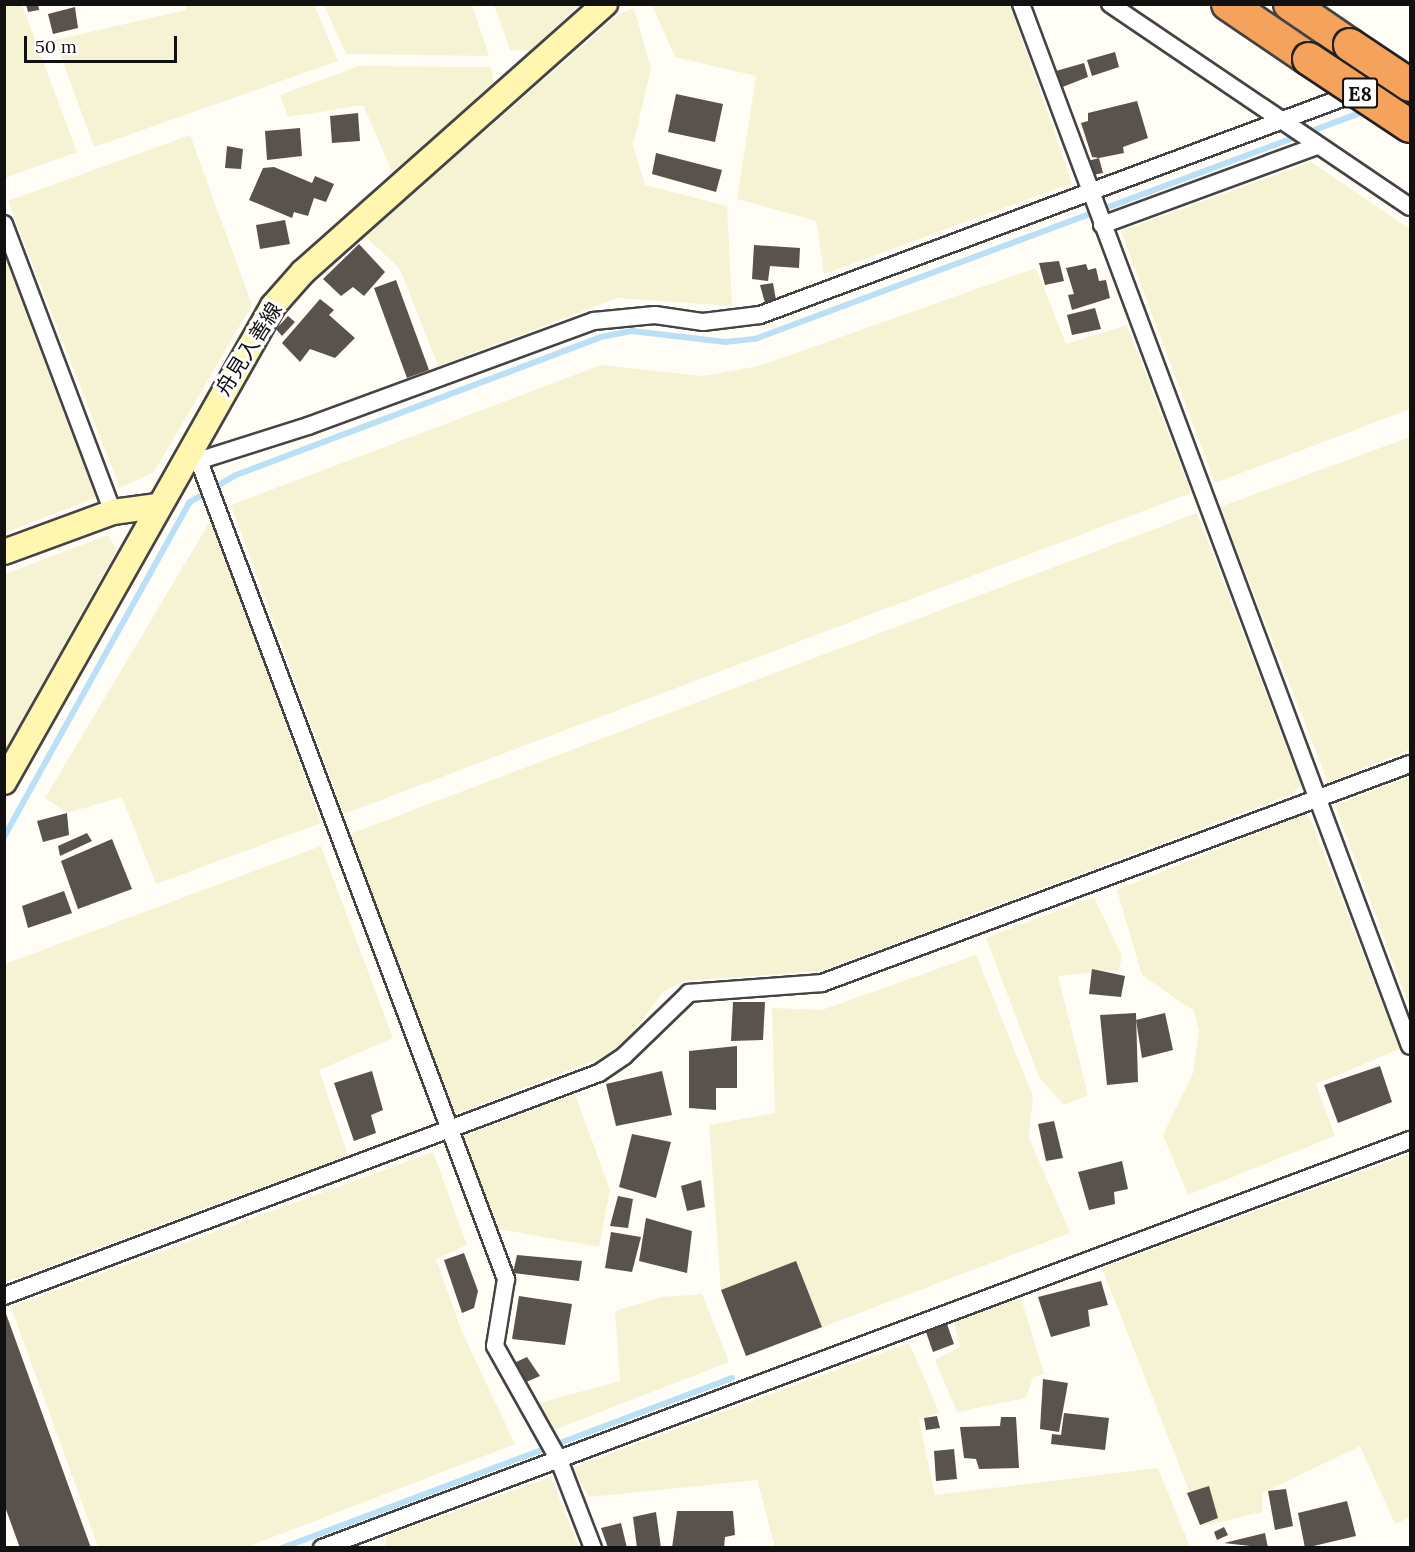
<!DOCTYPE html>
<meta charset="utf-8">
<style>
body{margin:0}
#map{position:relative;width:1415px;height:1552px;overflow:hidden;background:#fffdf5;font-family:Lora,"Noto Sans JP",serif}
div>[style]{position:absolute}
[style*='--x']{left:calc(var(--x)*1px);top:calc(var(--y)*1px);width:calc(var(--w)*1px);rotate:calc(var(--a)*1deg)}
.farmland>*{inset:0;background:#f6f3d4}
.stream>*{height:6px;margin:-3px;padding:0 3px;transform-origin:3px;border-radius:3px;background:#b9e0f7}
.building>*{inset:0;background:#5a524d}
.roads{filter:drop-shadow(2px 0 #444) drop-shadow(-2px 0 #444) drop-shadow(0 2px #444) drop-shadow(0 -2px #444)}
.minor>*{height:16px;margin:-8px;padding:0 8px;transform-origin:8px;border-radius:8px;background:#fff}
.secondary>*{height:24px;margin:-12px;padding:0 12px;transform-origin:12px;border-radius:12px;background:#fff6b0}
.motorway>*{height:32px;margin:-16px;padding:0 16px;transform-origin:16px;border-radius:16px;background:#f5a25d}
.bridges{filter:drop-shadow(2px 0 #222) drop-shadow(-2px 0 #222) drop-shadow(0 2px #222) drop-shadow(0 -2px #222)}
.motorway-bridge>*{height:32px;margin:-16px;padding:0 16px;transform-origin:16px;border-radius:16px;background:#f5a25d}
span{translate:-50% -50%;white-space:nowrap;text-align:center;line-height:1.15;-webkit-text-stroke:6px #fff;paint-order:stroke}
.shield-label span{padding:2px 4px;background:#fff;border:2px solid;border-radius:4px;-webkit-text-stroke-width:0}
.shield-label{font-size:20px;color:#111;font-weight:700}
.street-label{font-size:21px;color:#111}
.frame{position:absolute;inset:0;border:6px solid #111;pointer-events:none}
.scale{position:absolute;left:24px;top:36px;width:153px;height:27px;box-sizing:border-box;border:3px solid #111;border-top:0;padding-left:8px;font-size:18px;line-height:21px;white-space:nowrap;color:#111;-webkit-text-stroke:4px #fff;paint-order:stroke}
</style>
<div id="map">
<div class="farmland">
<i style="clip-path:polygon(5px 4px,22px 5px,77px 152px,5px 178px)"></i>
<i style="clip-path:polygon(186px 5px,314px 5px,338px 61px,94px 147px,55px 40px,186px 10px)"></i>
<i style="clip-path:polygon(324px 5px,472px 5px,489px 56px,346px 54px)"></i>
<i style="clip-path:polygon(494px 5px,494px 4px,580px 5px,530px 51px,510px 50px)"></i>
<i style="clip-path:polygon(652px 5px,1010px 5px,1072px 183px,824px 274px,816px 221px,737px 199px,756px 76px,675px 57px)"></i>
<i style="clip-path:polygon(634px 8px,651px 69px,633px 145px,645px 185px,727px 206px,732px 306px,617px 298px,438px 366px,400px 269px,365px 236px,619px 14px)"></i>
<i style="clip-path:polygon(359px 66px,491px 67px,495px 88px,393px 174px,363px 105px,288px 117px,280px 95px)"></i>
<i style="clip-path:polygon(190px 135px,252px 305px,154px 472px,120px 488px,8px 201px)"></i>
<i style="clip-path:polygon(1311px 162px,1410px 229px,1410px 409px,1215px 483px,1121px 231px)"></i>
<i style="clip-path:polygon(5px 249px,97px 497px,5px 533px,4px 533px)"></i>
<i style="clip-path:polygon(1036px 268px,1066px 344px,1127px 325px,1191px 493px,344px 814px,231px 505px,601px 365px,703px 376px,759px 366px)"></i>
<i style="clip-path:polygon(1410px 437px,1410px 750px,1328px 782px,1220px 507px)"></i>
<i style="clip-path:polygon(1197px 513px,1301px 785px,1292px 794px,821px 971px,683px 981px,663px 992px,626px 1041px,603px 1057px,458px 1113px,449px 1109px,350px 834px)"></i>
<i style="clip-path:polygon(212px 518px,321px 823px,156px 884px,122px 797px,67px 813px,45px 798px)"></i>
<i style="clip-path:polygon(108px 535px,117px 550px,5px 751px,5px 574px)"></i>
<i style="clip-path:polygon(1410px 777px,1410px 1008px,1335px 805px)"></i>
<i style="clip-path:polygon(1304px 814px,1310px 818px,1400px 1049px,1316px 1084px,1335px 1136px,1188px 1195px,1163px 1135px,1193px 1073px,1199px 1030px,1194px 1011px,1142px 975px,1117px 890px)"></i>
<i style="clip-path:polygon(321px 846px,393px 1038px,319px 1070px,348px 1155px,5px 1282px,5px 964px)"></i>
<i style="clip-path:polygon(1094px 897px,1122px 956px,1119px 970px,1058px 976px,1088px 1095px,1064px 1105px,1039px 1077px,986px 938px)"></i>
<i style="clip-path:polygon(976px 955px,1033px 1096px,1029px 1138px,1070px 1233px,746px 1356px,721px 1290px,709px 1125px,775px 1113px,772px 1008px,822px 1010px)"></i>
<i style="clip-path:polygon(575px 1094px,610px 1190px,599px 1247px,498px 1229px,464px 1142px,467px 1135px)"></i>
<i style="clip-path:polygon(433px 1152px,467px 1245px,436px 1259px,462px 1332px,515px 1444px,247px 1547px,98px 1547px,11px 1307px)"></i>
<i style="clip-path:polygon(1410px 1154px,1410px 1517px,1395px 1524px,1360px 1446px,1262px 1493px,1262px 1512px,1203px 1526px,1102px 1268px)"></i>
<i style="clip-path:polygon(702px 1294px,729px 1362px,554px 1430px,539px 1403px,620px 1381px,615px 1311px,662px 1297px)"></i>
<i style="clip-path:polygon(1021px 1298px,1044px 1374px,1033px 1377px,1026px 1398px,957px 1412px,935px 1360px,960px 1347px,954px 1321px)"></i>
<i style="clip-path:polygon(909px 1343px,939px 1412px,919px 1420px,935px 1495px,1158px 1468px,1190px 1547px,775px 1547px,757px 1480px,589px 1497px,572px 1468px)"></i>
<i style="clip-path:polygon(551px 1477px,579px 1547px,385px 1547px,386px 1536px)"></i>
</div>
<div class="stream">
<i style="--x:4;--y:837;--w:383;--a:-61"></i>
<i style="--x:190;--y:502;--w:53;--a:-30.4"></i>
<i style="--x:236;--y:475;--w:390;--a:-20.7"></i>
<i style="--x:601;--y:337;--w:32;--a:-11"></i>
<i style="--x:632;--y:331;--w:94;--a:6.7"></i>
<i style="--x:725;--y:342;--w:30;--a:-6"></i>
<i style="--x:755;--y:339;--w:654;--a:-20.48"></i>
<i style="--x:282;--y:1548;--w:481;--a:-20.7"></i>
</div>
<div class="building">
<i style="clip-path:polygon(26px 4px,38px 4px,39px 10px,28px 12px)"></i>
<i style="clip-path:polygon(75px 7px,78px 28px,53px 34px,48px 14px)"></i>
<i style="clip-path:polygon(1115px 52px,1119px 67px,1092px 76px,1087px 60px)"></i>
<i style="clip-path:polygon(1084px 63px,1088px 77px,1060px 88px,1056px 71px)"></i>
<i style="clip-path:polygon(676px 94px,723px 104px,715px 142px,668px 132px)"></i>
<i style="clip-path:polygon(1137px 101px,1148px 138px,1123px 147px,1124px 153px,1099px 158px,1103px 173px,1093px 175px,1088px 161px,1099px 158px,1092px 157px,1081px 123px,1088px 121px,1088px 113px)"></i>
<i style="clip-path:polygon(358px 113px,360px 141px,332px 143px,330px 116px)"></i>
<i style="clip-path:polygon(300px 128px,302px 156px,267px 160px,265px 131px)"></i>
<i style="clip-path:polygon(227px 146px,243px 149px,241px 169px,225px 168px)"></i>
<i style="clip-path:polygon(656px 153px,722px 170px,716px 192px,652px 174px)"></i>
<i style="clip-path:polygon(274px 167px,312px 183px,315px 176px,334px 184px,326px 202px,314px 198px,308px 216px,294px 212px,292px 218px,249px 200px,263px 168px)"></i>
<i style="clip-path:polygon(285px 220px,290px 244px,260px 249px,256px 225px)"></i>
<i style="clip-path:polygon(359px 244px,385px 272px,364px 296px,353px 287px,341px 296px,323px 279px)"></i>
<i style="clip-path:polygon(754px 245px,800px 248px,799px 268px,770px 266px,768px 281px,752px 279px)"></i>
<i style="clip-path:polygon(1059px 261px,1064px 281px,1045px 285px,1039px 263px)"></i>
<i style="clip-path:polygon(1086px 264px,1088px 270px,1096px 268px,1099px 281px,1106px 280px,1110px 298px,1072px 310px,1068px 295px,1074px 294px,1066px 268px)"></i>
<i style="clip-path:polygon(396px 280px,429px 370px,407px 378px,374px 288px)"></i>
<i style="clip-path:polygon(773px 283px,776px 300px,765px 303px,760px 285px)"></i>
<i style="clip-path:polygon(320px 299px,334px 310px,329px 315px,355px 338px,335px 358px,310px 349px,300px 362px,282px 343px)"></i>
<i style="clip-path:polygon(1095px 308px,1101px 329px,1072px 335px,1067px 315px)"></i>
<i style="clip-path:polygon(288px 316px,295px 322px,282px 336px,276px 329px)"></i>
<i style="clip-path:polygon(67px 813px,69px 835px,43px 842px,37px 821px)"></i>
<i style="clip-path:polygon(87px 833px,92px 841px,60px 856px,58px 846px)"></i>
<i style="clip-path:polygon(112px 839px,132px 889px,78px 909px,61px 861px)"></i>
<i style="clip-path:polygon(64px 891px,72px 913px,28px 928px,22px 906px)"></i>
<i style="clip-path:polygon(1092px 969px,1125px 976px,1121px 997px,1089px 994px)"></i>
<i style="clip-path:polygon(733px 1002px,765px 1002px,763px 1040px,731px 1041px)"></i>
<i style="clip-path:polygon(1136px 1013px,1138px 1082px,1107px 1085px,1100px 1015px)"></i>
<i style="clip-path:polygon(1165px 1013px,1173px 1050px,1142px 1058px,1136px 1020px)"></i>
<i style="clip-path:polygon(737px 1046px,737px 1088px,716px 1088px,716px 1110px,689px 1108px,689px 1051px)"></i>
<i style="clip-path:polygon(1380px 1066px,1392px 1102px,1338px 1123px,1324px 1085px)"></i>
<i style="clip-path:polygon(372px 1071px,383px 1110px,371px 1115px,376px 1133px,354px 1141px,334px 1083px)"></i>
<i style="clip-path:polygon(662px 1071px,672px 1115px,616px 1126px,606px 1084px)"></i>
<i style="clip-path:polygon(1054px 1121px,1063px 1158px,1046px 1161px,1038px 1124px)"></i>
<i style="clip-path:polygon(632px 1134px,671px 1142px,656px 1198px,619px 1187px)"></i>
<i style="clip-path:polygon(1122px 1161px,1128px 1189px,1114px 1192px,1115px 1204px,1089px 1210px,1078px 1172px)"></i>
<i style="clip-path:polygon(701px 1180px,705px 1207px,687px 1211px,681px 1186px)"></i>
<i style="clip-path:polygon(618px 1196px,633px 1199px,628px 1228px,610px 1226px)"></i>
<i style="clip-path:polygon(646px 1218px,692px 1231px,687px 1273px,639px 1261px)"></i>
<i style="clip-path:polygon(611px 1232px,641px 1237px,632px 1272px,605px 1268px)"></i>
<i style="clip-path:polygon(464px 1253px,478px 1291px,474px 1308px,462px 1313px,444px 1260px)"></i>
<i style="clip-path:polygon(517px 1255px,582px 1261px,579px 1281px,513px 1273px)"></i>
<i style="clip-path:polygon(796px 1261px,822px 1327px,746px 1356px,721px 1290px)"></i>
<i style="clip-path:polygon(1101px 1281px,1108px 1305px,1088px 1310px,1090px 1326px,1051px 1337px,1038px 1297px)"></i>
<i style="clip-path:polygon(519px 1296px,572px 1304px,565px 1345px,512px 1339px)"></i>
<i style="clip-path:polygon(5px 1311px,91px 1548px,20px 1548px,4px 1504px)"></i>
<i style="clip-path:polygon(947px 1324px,954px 1344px,933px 1352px,926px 1332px)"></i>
<i style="clip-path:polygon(527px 1357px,540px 1376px,524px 1383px,514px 1363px)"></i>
<i style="clip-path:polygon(1043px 1379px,1068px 1383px,1059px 1432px,1040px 1429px)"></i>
<i style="clip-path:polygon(1064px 1413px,1109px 1418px,1105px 1450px,1051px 1444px,1052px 1434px,1061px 1435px)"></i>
<i style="clip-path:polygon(937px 1416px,940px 1428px,926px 1430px,924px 1418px)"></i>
<i style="clip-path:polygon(1001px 1417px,1016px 1417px,1019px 1468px,979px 1469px,976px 1459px,964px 1458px,960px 1427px,1000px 1426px)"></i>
<i style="clip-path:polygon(954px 1449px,957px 1479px,936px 1481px,934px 1451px)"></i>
<i style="clip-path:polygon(1209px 1486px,1218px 1518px,1200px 1525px,1187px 1493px)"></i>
<i style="clip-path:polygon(1286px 1489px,1293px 1526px,1275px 1530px,1268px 1491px)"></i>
<i style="clip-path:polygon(1347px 1501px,1356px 1536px,1305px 1548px,1298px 1513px)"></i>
<i style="clip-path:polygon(677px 1511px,733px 1511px,735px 1535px,725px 1537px,724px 1548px,672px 1548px)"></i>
<i style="clip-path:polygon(656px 1512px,661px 1548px,637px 1548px,633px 1517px)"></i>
<i style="clip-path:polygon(621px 1523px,627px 1548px,608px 1548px,601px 1528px)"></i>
<i style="clip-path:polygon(1224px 1527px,1228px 1535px,1217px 1540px,1214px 1532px)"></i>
<i style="clip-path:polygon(1265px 1533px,1268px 1548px,1224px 1543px)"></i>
</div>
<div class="roads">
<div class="minor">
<i style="--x:1021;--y:4;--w:1112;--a:69.53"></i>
<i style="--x:1110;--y:4;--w:362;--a:34.1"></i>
<i style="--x:4;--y:224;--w:308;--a:69.3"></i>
<i style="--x:1102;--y:225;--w:229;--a:-20.2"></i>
<i style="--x:199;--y:461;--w:874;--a:69.43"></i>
<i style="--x:506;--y:1279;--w:68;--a:99.3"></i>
<i style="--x:495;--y:1346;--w:131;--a:60.7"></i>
<i style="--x:559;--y:1460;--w:94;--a:68.9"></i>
<i style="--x:182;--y:466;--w:132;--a:-17.6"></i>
<i style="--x:308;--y:426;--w:305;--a:-20.2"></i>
<i style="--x:594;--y:321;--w:61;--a:-5.6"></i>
<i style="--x:655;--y:315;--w:49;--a:8.3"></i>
<i style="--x:703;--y:322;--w:57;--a:-7"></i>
<i style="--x:760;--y:315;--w:684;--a:-20.45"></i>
<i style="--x:4;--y:1296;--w:635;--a:-20.55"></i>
<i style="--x:599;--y:1073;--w:30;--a:-34"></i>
<i style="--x:624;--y:1056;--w:91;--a:-44.1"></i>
<i style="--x:689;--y:993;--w:133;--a:-4.3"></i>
<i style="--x:822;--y:983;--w:627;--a:-20.43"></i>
<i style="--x:322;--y:1548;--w:1162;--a:-20.56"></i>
</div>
<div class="secondary">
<i style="--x:4;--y:552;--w:116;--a:-20.2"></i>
<i style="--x:113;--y:512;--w:43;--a:-7.9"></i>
<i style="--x:4;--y:782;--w:547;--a:-60.53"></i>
<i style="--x:273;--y:306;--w:45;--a:-48.6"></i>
<i style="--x:303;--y:272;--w:404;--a:-41.6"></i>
</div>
<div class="motorway">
<i style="--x:1228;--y:4;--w:98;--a:34.2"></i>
<i style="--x:1290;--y:4;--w:73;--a:34.3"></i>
</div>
</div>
<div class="bridges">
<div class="motorway-bridge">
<i style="--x:1350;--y:45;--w:72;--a:33.7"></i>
<i style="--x:1309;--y:59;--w:121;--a:33.6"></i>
</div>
</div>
<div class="shield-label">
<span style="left:1360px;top:93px">E8</span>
</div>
<div class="street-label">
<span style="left:249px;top:349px;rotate:-58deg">舟見入善線</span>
</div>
<div class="frame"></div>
<div class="scale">50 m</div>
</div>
